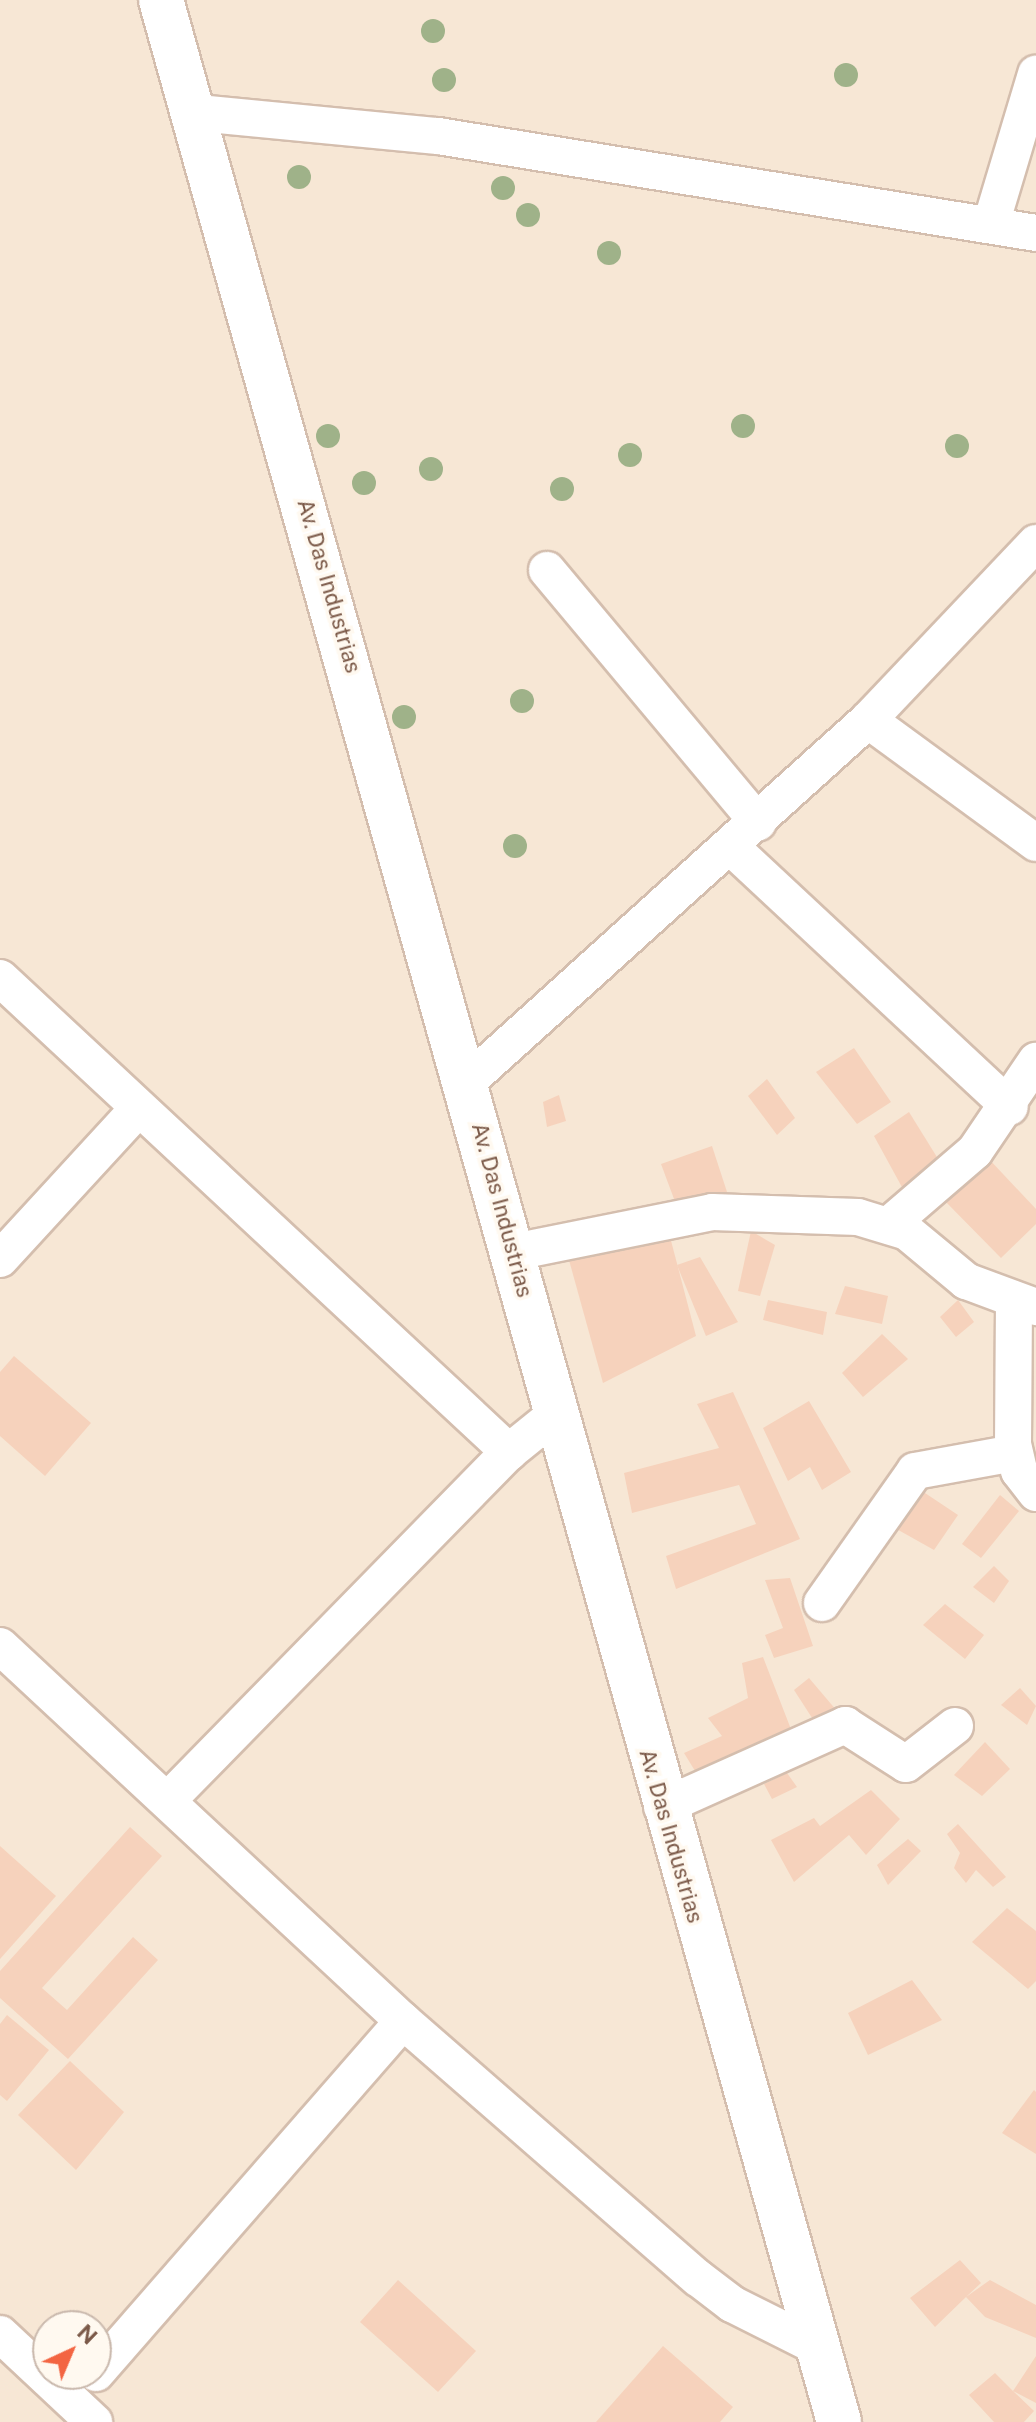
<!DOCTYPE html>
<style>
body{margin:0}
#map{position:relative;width:1036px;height:2422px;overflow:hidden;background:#fef5e7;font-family:"Public Sans",sans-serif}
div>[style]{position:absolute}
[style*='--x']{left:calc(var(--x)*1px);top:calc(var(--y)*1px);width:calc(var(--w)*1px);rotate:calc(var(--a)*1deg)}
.residential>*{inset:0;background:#f7e7d5}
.building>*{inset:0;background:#f6d2bc}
.roads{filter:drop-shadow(2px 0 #d4beae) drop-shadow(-2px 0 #d4beae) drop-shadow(0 2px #d4beae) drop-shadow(0 -2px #d4beae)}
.street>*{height:36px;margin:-18px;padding:0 18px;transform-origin:18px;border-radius:18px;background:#fff}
.secondary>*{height:44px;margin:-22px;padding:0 22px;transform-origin:22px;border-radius:22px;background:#fff}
.trees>*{width:24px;height:24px;margin:-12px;border-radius:50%;background:#9fb289}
span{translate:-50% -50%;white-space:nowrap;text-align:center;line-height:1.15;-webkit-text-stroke:7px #fff9f0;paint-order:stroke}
.street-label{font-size:22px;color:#7b5948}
.north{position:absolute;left:32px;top:2310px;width:80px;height:80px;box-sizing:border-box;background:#fff9f0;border:2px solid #cab9ad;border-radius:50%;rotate:44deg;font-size:22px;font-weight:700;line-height:32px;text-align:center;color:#7b5948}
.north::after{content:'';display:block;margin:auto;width:28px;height:36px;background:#f36542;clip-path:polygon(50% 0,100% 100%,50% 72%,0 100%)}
</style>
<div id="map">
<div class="residential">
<i style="clip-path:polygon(evenodd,0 0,1036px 0,1036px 2422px,0 2422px,0 0,48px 2326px,96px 2326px,96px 2374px,48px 2374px,48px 2326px)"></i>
</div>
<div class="building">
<i style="clip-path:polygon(854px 1048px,891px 1102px,857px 1124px,816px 1072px)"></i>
<i style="clip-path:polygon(767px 1079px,795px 1118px,777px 1135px,748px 1096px)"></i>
<i style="clip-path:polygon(559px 1095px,566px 1121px,547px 1127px,543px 1102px)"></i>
<i style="clip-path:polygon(909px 1112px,940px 1162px,903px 1189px,874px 1136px)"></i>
<i style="clip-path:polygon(712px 1146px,728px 1195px,677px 1207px,661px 1164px)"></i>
<i style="clip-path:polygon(988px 1158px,1036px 1209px,1036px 1224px,1001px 1258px,941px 1197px)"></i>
<i style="clip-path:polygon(751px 1231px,775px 1245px,760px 1296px,738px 1291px)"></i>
<i style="clip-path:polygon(669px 1233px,696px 1336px,603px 1383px,569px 1260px)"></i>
<i style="clip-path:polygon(700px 1257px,738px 1322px,706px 1336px,677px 1265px)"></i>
<i style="clip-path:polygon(845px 1286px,888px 1296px,882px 1324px,835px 1314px)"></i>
<i style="clip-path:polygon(768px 1300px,827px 1312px,823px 1335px,763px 1320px)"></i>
<i style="clip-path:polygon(958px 1300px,974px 1322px,956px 1337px,940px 1317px)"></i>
<i style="clip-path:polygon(882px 1334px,908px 1359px,863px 1397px,842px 1373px)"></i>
<i style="clip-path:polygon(14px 1356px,91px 1423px,45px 1476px,0 1436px,0 1372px)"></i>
<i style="clip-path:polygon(733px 1392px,800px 1539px,676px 1589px,666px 1556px,756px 1524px,739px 1485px,632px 1513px,624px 1473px,719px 1448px,697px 1404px)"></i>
<i style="clip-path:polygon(809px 1401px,851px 1472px,822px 1490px,810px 1467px,788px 1481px,763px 1428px)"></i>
<i style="clip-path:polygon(916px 1487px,958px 1515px,934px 1550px,893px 1527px)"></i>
<i style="clip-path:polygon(1000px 1495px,1019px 1511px,981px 1558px,962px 1544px)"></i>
<i style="clip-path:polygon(994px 1566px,1009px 1581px,994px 1603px,973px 1587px)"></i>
<i style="clip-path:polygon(790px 1578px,813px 1646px,774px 1658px,765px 1635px,783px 1628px,765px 1580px)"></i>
<i style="clip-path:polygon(945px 1604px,984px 1635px,965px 1659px,923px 1625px)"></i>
<i style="clip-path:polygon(763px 1657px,794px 1737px,700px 1779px,684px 1753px,722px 1736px,708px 1718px,748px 1698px,742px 1663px)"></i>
<i style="clip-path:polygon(809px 1678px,837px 1711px,816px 1724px,794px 1690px)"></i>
<i style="clip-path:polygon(1020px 1688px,1036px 1706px,1027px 1725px,1001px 1705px)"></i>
<i style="clip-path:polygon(985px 1742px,1010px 1769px,982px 1796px,954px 1775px)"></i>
<i style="clip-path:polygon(787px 1773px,797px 1787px,772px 1799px,764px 1784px)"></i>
<i style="clip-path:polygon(871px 1790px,900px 1819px,866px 1855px,849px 1835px,794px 1882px,771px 1840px,814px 1818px,820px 1826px)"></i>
<i style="clip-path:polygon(958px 1824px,1006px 1877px,993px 1887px,976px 1870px,966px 1883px,954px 1868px,960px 1853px,947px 1834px)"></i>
<i style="clip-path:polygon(130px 1827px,162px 1856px,42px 1988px,67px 2010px,133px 1937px,158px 1960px,68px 2059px,0 1998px,0 1971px)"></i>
<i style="clip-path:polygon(908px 1839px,921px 1851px,888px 1885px,877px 1865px)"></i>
<i style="clip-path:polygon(0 1846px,56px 1896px,0 1959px)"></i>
<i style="clip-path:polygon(1007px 1908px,1036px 1931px,1036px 1981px,1028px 1989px,972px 1942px)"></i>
<i style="clip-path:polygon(912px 1980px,942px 2020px,868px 2055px,848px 2013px)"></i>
<i style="clip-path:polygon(7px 2015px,49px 2050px,7px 2101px,0 2095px,0 2024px)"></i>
<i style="clip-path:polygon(70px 2061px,124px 2112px,76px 2170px,18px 2115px)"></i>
<i style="clip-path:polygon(1034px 2090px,1036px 2092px,1036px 2154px,1002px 2133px)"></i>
<i style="clip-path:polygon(960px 2260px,981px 2283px,966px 2297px,990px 2280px,1036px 2305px,1036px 2338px,985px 2317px,966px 2297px,935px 2327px,910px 2298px)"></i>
<i style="clip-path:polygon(398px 2280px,476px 2351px,438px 2392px,360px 2322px)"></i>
<i style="clip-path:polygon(663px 2346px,733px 2407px,720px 2422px,596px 2422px)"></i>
<i style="clip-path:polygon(1036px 2356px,1036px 2403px,1013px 2391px,1034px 2411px,1024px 2422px,994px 2422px,969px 2395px,995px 2373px,1013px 2391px)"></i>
</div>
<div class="roads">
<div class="street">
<i style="--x:198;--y:113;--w:241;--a:5.5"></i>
<i style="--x:438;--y:136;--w:606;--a:9.21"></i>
<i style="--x:991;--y:224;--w:157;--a:-73.3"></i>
<i style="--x:547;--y:570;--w:329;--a:50.1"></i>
<i style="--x:868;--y:720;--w:208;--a:36.2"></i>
<i style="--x:731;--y:847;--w:381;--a:43"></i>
<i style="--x:0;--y:978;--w:696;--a:42.96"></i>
<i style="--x:467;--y:1082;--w:540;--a:-42.07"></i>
<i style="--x:868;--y:720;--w:244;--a:-46.5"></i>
<i style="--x:889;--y:1225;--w:113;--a:-40.7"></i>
<i style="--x:975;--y:1151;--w:109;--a:-55.9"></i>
<i style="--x:514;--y:1252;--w:202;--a:-11.4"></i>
<i style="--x:712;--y:1212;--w:146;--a:2"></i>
<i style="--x:858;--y:1217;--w:51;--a:17"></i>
<i style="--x:907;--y:1232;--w:77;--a:39.7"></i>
<i style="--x:966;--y:1281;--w:75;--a:20.4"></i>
<i style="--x:0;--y:1259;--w:200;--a:-47.4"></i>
<i style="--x:1014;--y:1301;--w:143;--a:90.4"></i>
<i style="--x:1013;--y:1444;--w:28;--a:77"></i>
<i style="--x:1019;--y:1471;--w:28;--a:52"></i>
<i style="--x:822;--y:1603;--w:161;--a:-54.8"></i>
<i style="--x:915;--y:1471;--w:101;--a:-10.3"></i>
<i style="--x:0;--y:1646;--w:550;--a:42.94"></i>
<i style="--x:403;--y:2021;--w:391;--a:41.1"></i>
<i style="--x:698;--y:2278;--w:43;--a:37.4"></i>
<i style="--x:732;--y:2304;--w:94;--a:26.6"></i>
<i style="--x:169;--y:1799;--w:486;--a:-45.6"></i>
<i style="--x:509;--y:1452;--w:60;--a:-39"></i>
<i style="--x:662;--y:1807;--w:201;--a:-24.1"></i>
<i style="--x:845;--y:1725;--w:72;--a:32.6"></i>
<i style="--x:906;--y:1764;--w:62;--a:-37.8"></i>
<i style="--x:0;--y:2334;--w:129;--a:43.1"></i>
<i style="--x:96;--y:2373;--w:467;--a:-48.9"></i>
</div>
<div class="secondary">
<i style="--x:161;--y:0;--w:2515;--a:74.36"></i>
</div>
</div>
<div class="trees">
<i style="left:433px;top:31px"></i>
<i style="left:846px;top:75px"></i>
<i style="left:444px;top:80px"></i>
<i style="left:299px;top:177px"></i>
<i style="left:503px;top:188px"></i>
<i style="left:528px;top:215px"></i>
<i style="left:609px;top:253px"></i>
<i style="left:743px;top:426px"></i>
<i style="left:328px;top:436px"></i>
<i style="left:957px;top:446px"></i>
<i style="left:630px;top:455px"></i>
<i style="left:431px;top:469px"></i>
<i style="left:364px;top:483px"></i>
<i style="left:562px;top:489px"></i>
<i style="left:522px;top:701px"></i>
<i style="left:404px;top:717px"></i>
<i style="left:515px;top:846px"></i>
</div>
<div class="street-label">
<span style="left:329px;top:586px;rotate:74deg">Av. Das Industrias</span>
<span style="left:502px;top:1210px;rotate:75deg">Av. Das Industrias</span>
<span style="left:671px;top:1836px;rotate:74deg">Av. Das Industrias</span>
</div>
<div class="north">N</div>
</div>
